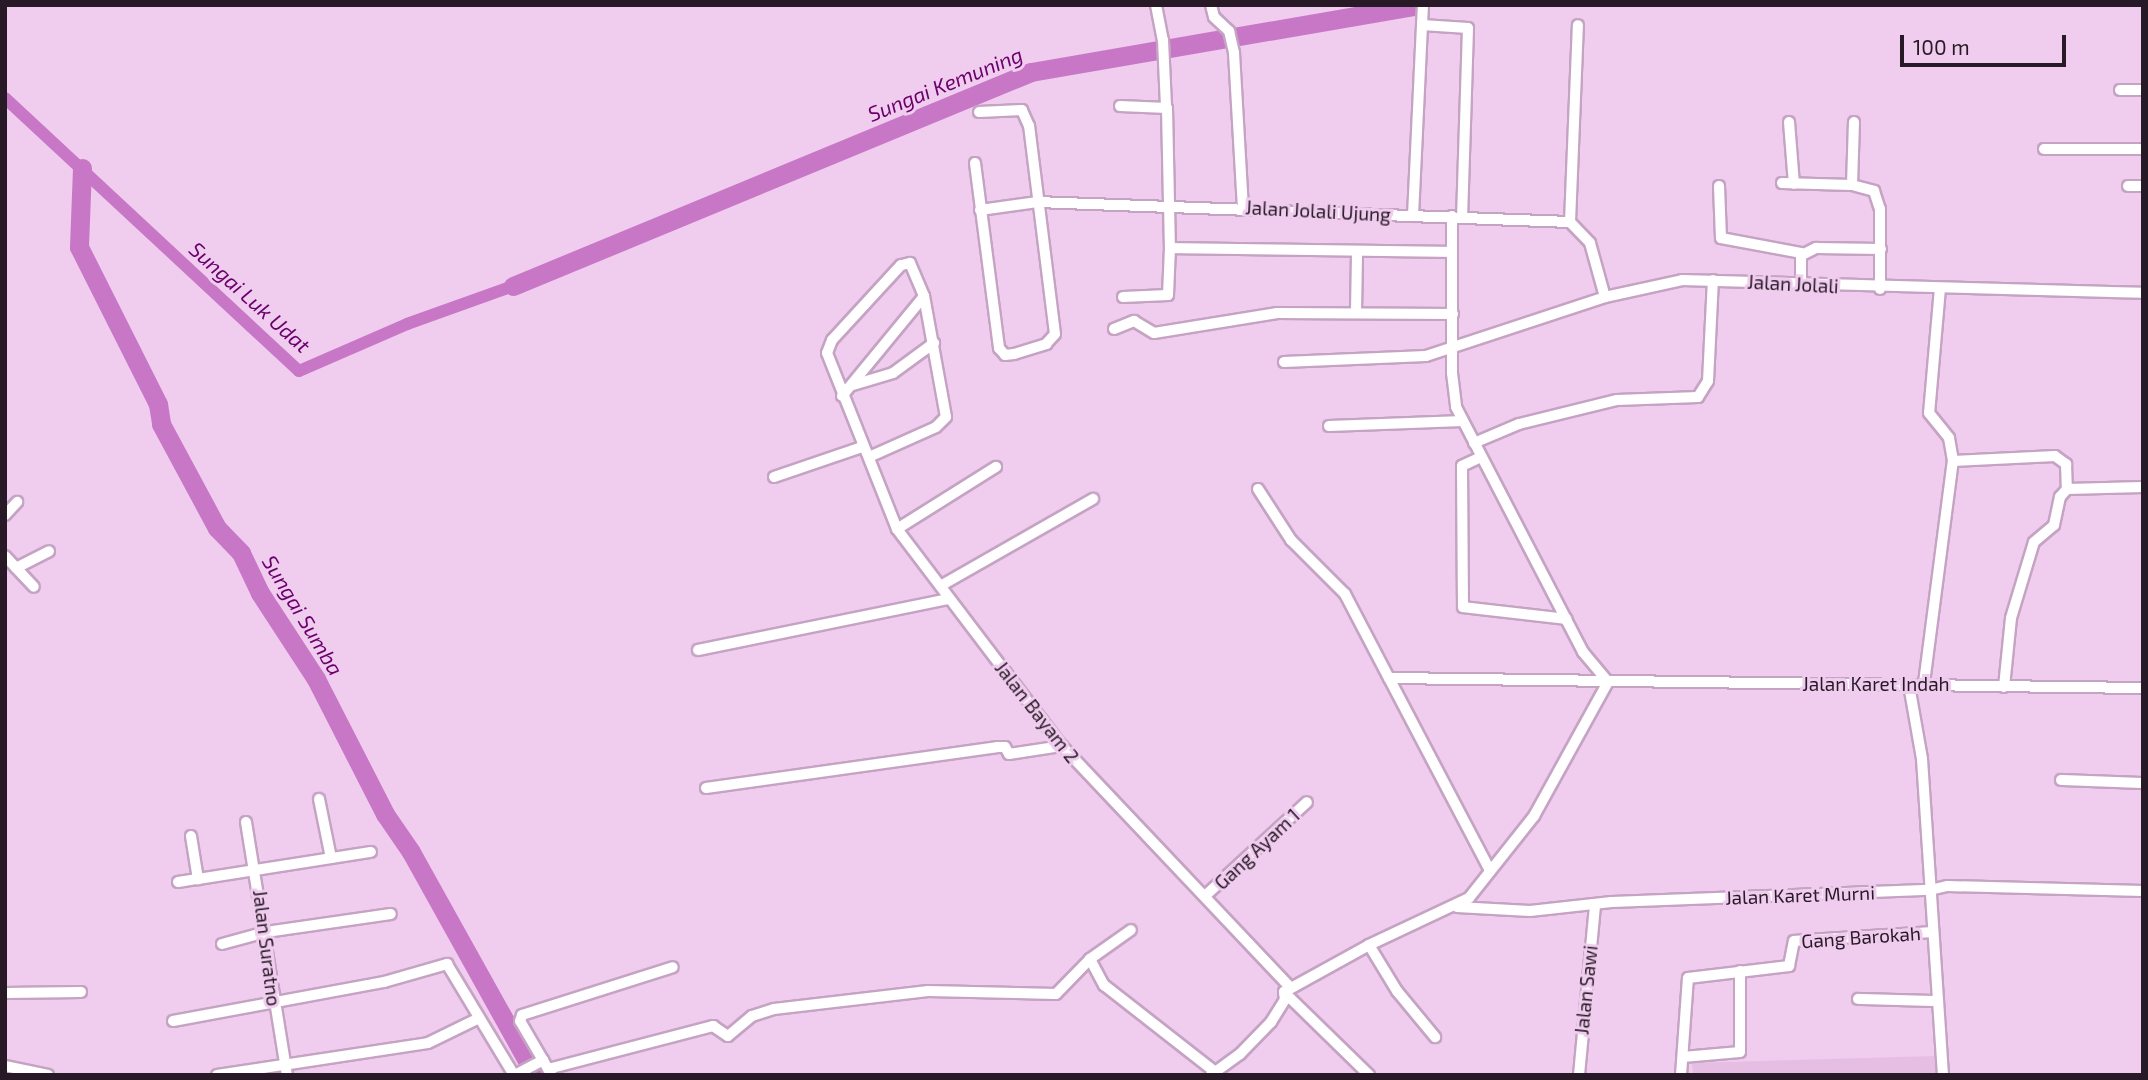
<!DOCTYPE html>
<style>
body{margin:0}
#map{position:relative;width:2148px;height:1080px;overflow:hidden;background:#f0ccee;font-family:"Exo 2",sans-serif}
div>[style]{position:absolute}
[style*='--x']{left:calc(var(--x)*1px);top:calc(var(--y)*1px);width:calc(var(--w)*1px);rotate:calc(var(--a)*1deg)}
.built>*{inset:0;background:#e6bee4}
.canal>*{height:12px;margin:-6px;padding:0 6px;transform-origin:6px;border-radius:6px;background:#c877c6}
.river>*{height:19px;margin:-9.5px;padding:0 9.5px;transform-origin:9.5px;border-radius:9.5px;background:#c877c6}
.roads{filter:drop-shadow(2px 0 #c5a3c3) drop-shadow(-2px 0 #c5a3c3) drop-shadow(0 2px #c5a3c3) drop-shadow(0 -2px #c5a3c3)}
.street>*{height:10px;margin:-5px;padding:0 5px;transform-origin:5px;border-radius:5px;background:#fff}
span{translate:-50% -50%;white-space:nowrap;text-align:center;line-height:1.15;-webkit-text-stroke:6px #f0ccee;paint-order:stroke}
.street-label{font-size:19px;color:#271a26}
.water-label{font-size:21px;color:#6a006c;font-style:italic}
.frame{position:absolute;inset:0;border:7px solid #271a26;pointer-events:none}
.scale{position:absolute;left:1900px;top:35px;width:166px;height:32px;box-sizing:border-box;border:4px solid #271a26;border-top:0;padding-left:9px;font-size:21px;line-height:24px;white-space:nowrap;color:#271a26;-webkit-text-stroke:5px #f0ccee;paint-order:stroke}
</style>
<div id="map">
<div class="built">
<i style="clip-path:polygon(1935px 1056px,1937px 1075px,1693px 1075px,1692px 1063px)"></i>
</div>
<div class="canal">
<i style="--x:5;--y:98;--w:401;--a:42.9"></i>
<i style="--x:299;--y:371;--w:118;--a:-23.5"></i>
<i style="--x:407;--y:324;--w:113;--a:-19.7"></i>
</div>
<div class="river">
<i style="--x:82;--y:168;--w:79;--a:92.2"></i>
<i style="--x:79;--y:247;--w:176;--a:63.3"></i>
<i style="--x:158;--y:404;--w:20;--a:81"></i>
<i style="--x:161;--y:424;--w:118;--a:61.7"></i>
<i style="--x:217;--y:528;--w:35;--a:46"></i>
<i style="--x:241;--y:553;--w:44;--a:64.6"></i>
<i style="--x:260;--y:593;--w:103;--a:56.9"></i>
<i style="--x:316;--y:679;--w:152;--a:62.9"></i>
<i style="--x:385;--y:814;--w:46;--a:55.6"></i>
<i style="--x:411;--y:852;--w:255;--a:60.9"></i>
<i style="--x:513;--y:286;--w:560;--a:-22.45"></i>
<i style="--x:1031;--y:72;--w:392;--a:-9.8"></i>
</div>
<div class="roads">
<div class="street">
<i style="--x:1156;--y:5;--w:36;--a:79"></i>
<i style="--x:1163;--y:40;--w:66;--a:87.4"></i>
<i style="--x:1211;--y:5;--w:12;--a:76"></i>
<i style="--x:1214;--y:17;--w:21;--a:43"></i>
<i style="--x:1229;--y:31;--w:23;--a:77"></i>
<i style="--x:1234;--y:53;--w:155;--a:86.7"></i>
<i style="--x:1422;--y:25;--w:46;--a:3.7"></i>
<i style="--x:1468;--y:28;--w:187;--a:91.8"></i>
<i style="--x:2120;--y:90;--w:23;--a:0"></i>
<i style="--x:1120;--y:106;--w:47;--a:2.4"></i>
<i style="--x:1167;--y:108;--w:140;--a:88.8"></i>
<i style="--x:1170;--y:248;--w:282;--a:0.8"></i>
<i style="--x:1789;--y:122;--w:62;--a:85.4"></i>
<i style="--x:2044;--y:149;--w:99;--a:0"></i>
<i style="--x:975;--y:163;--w:187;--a:82.6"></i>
<i style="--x:999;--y:348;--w:9;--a:49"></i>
<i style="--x:1005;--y:355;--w:9;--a:-6"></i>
<i style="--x:1014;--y:354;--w:34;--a:-17"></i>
<i style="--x:1046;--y:344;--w:13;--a:-48"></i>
<i style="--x:1055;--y:334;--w:210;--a:-97.1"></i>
<i style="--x:1029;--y:126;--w:17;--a:-114"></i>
<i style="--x:1022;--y:110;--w:43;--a:177.3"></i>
<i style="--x:1782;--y:183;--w:70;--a:1.6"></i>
<i style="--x:1852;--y:185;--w:23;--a:15"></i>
<i style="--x:1874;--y:191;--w:19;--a:72"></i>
<i style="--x:1880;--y:209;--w:80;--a:90"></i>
<i style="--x:1852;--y:185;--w:63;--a:-88.2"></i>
<i style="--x:1719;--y:186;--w:52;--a:87.8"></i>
<i style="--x:1721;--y:238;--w:81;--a:10.6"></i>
<i style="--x:1801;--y:253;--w:32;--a:90"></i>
<i style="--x:2128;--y:186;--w:15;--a:0"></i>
<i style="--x:980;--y:210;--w:58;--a:-8"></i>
<i style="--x:1037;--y:202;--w:533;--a:2.15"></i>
<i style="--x:1570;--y:222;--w:29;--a:46"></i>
<i style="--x:1590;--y:243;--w:56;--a:74.5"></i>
<i style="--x:1413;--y:216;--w:211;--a:-87.3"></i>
<i style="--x:1452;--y:216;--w:157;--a:90"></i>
<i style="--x:1452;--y:373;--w:34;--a:83"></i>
<i style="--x:1456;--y:407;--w:276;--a:62.6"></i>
<i style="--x:1583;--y:652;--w:39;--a:50"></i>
<i style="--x:1570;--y:222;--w:197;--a:-87.7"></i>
<i style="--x:1802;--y:255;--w:16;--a:-27"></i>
<i style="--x:1816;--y:248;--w:65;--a:0.9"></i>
<i style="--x:1940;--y:288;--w:125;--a:95"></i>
<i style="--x:1929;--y:413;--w:32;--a:51"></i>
<i style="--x:1949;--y:438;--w:23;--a:80"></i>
<i style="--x:1123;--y:297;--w:45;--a:-2.5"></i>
<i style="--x:1168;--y:295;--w:47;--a:-87.6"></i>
<i style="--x:1356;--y:312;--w:59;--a:-89"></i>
<i style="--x:1114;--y:329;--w:22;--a:-22"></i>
<i style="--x:1134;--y:321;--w:23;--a:31"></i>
<i style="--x:1154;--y:333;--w:125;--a:-9.2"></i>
<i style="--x:1277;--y:313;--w:176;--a:0.3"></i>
<i style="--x:1284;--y:362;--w:142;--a:-2.4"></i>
<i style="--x:1426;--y:356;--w:188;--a:-18.2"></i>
<i style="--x:1605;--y:297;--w:79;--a:-12.4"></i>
<i style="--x:1682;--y:280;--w:461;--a:1.6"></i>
<i style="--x:853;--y:385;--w:42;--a:-16.7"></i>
<i style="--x:893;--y:373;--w:51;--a:-36.2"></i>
<i style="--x:842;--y:396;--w:129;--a:-50.6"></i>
<i style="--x:1329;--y:426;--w:134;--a:-2.1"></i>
<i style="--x:1474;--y:443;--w:49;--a:-22.9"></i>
<i style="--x:1519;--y:424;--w:101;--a:-13.8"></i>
<i style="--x:1617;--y:400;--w:81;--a:-2.1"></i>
<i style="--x:1698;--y:397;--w:19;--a:-58"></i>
<i style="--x:1708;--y:381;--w:101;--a:-87.2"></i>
<i style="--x:869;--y:457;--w:73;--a:-24.1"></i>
<i style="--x:936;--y:427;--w:14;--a:-45"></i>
<i style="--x:946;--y:417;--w:123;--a:-100.3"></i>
<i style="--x:924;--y:296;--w:36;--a:-113"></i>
<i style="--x:910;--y:263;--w:9;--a:167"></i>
<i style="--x:901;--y:265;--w:102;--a:132.6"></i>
<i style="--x:832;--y:340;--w:14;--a:111"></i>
<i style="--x:827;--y:353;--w:189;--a:68.3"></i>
<i style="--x:897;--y:529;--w:273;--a:52.8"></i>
<i style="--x:1062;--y:746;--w:333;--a:46.6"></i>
<i style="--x:1481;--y:457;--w:21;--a:155"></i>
<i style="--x:1462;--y:466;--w:141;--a:89.6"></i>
<i style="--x:1463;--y:607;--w:104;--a:6.6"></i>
<i style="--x:774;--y:477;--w:93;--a:-18.8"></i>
<i style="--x:1258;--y:489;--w:61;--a:57.1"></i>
<i style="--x:1291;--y:540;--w:76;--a:45"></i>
<i style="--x:1345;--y:594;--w:95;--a:62.4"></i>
<i style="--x:1389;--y:678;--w:754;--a:0.76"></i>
<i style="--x:5;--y:515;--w:18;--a:-47"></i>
<i style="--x:897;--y:529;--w:117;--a:-32.1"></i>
<i style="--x:5;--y:556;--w:42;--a:46.9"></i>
<i style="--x:16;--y:568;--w:37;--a:-27"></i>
<i style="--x:942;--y:585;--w:174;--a:-29.7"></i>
<i style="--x:698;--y:650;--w:256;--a:-11.5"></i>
<i style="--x:1389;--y:678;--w:217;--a:62.3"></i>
<i style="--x:1924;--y:683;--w:224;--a:-82.6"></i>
<i style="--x:1953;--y:461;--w:102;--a:-2.8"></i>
<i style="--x:2055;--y:456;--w:14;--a:36"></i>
<i style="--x:2066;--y:464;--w:25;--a:88"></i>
<i style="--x:2067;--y:489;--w:76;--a:-1.5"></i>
<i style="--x:1909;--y:685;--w:75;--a:80"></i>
<i style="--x:1922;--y:759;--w:317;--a:86.2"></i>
<i style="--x:2004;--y:687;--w:69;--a:-84.2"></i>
<i style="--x:2011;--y:618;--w:79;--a:-73.2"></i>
<i style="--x:2034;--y:542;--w:26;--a:-40"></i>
<i style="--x:2054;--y:525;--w:29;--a:-78"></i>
<i style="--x:2060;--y:497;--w:11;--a:-49"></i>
<i style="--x:2061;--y:780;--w:82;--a:2.1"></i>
<i style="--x:706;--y:788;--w:295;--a:-8"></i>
<i style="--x:998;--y:747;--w:7;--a:0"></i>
<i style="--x:1005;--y:747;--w:8;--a:60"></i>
<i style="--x:1009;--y:754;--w:54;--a:-8.6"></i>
<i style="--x:319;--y:799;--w:60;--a:78.5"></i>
<i style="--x:246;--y:822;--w:256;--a:80.8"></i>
<i style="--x:191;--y:836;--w:44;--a:80.8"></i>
<i style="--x:198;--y:879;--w:175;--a:-8.9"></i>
<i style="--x:178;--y:882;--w:20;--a:-9"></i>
<i style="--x:1206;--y:895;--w:137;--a:-42.6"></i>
<i style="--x:1457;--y:907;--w:73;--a:3.1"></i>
<i style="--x:1530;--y:911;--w:82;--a:-6.3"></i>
<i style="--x:1612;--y:902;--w:318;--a:-2.2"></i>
<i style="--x:1930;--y:890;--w:18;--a:-13"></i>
<i style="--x:1948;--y:886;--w:195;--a:1.5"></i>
<i style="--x:222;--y:944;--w:46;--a:-15.3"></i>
<i style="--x:266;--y:932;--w:126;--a:-8.2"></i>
<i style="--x:1369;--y:945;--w:54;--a:58.7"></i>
<i style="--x:1397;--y:991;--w:60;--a:50.4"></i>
<i style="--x:1090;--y:959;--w:30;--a:62"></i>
<i style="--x:1104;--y:985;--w:140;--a:38"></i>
<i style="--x:1284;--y:992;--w:119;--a:44.3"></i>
<i style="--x:5;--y:993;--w:76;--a:-0.8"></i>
<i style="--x:1858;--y:999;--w:79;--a:1.5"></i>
<i style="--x:173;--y:1021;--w:215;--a:-10.5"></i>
<i style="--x:384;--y:982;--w:66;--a:-15.9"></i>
<i style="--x:447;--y:964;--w:130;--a:58.9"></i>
<i style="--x:1683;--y:1057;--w:57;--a:-5"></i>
<i style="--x:1740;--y:1052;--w:81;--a:-90"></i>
<i style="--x:5;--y:1066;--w:44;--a:11.8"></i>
<i style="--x:548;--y:1069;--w:171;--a:-14.6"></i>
<i style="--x:713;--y:1026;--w:18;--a:34"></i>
<i style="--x:728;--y:1036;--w:31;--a:-40"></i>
<i style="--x:752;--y:1016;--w:23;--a:-18"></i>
<i style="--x:774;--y:1009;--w:155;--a:-6.7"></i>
<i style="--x:928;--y:991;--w:128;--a:1.3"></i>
<i style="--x:1056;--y:994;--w:49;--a:-45.8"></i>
<i style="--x:1090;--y:959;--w:50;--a:-35.3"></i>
<i style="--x:551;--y:1074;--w:61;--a:-120.3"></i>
<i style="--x:520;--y:1021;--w:6;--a:-72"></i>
<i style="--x:522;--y:1015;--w:158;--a:-17.6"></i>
<i style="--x:217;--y:1075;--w:213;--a:-8.6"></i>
<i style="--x:428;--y:1043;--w:57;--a:-26.1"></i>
<i style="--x:515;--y:1075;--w:32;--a:-28"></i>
<i style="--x:1211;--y:1075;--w:36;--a:-36"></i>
<i style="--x:1240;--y:1054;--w:45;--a:-45.9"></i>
<i style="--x:1271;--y:1022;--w:26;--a:-58"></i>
<i style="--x:1285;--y:1000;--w:8;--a:-97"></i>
<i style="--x:1284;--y:992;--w:97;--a:-28.9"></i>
<i style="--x:1369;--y:945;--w:110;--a:-25.2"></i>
<i style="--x:1469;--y:898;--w:105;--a:-51.6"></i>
<i style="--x:1534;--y:816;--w:153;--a:-61.1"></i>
<i style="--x:1579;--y:1075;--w:171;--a:-84.6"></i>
<i style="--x:1681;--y:1075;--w:97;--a:-85.9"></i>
<i style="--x:1688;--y:978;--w:102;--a:-6.8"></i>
<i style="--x:1789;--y:966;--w:25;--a:-79"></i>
<i style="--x:1794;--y:941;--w:138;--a:-3.7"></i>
</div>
</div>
<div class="street-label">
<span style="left:1318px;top:211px;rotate:3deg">Jalan Jolali Ujung</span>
<span style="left:1793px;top:284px;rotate:3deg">Jalan Jolali</span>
<span style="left:1876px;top:684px">Jalan Karet Indah</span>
<span style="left:1037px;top:712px;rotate:52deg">Jalan Bayam 2</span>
<span style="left:1257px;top:849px;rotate:-43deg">Gang Ayam 1</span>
<span style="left:1800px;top:895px;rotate:-2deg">Jalan Karet Murni</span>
<span style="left:1861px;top:937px;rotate:-4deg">Gang Barokah</span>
<span style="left:267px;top:948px;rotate:83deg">Jalan Suratno</span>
<span style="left:1586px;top:990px;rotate:-84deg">Jalan Sawi</span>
</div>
<div class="water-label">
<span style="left:945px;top:84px;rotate:-22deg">Sungai Kemuning</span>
<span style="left:250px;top:297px;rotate:42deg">Sungai Luk Udat</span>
<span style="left:303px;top:615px;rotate:59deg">Sungai Sumba</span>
</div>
<div class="frame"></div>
<div class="scale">100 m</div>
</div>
